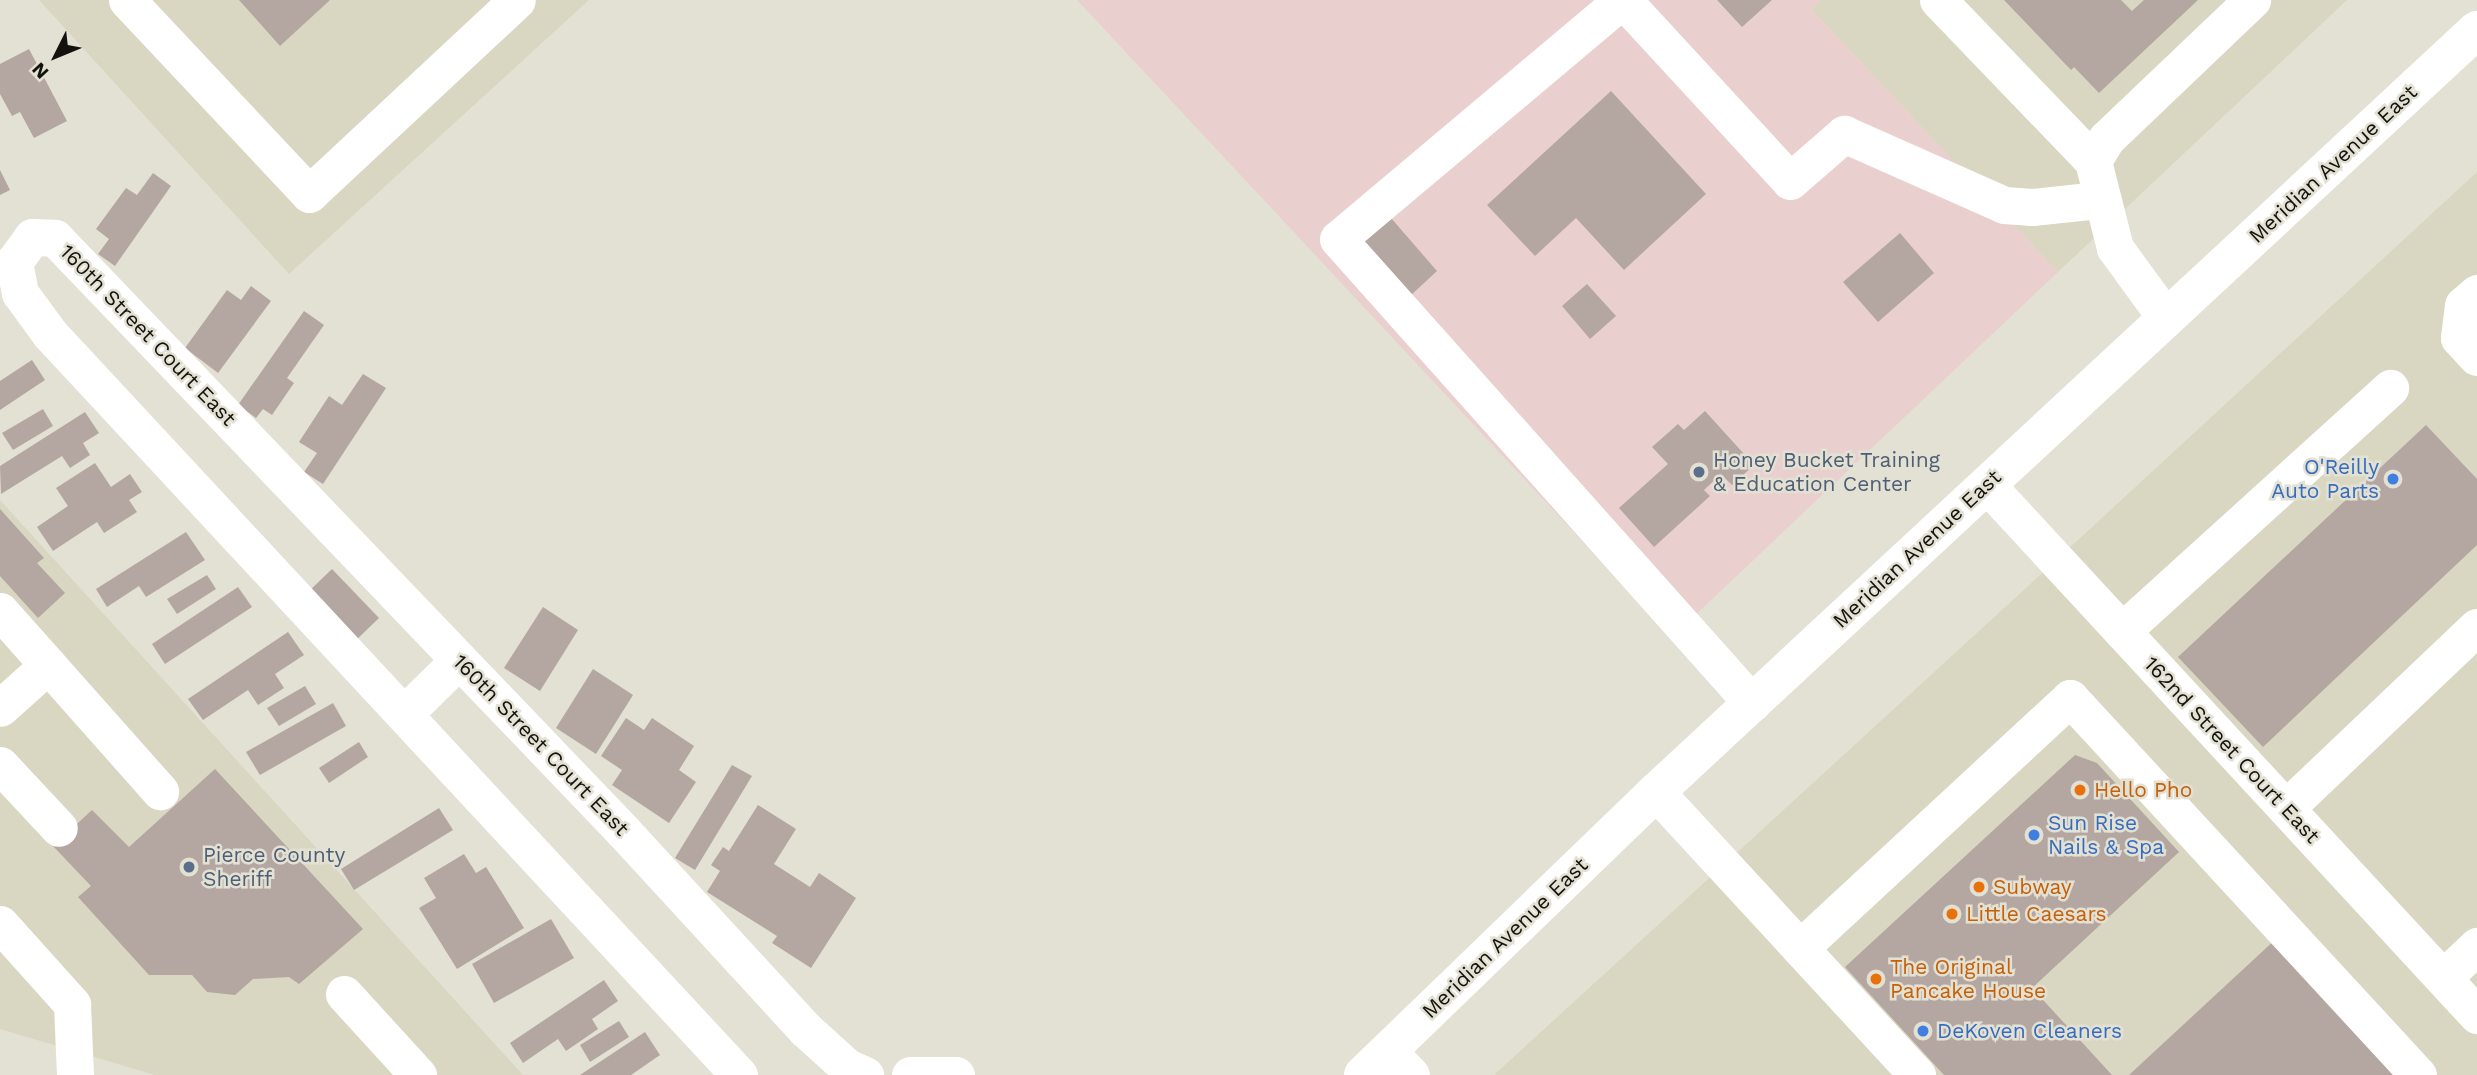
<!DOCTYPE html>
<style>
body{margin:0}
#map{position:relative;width:2477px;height:1075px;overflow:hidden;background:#e3e1d3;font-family:"Work Sans",sans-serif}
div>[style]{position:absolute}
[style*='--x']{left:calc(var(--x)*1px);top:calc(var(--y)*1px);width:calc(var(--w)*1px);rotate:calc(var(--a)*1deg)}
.built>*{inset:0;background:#d9d6c1}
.industrial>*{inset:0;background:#eacfcf}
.building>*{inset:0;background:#b4a6a1}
.minor>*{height:37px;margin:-18.5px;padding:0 18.5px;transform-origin:18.5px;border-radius:18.5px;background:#fff}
.major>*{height:38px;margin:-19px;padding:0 19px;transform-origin:19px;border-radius:19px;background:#fff}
.dots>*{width:19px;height:19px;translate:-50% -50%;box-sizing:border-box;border:4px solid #e3e1d3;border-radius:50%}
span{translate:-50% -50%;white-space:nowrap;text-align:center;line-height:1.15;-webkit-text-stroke:5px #e3e1d3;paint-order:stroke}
.street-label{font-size:21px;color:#13120e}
.service-label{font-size:21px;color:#4e5e75}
.left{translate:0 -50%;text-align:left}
.shop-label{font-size:21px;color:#366cbe}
.right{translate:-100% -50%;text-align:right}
.food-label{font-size:21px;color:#c56008}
.north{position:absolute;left:21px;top:21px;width:70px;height:70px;-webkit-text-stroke:5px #e3e1d3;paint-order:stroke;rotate:227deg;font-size:19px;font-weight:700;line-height:28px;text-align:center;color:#13120e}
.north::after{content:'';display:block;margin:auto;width:24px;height:32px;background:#13120e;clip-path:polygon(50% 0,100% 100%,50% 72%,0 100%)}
</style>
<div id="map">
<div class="built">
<i style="clip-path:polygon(39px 0,589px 0,289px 274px)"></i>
<i style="clip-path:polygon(1821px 0,2347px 0,2058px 272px,1811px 9px)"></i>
<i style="clip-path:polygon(2477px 172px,2477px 1075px,1494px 1075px,2026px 588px)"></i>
<i style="clip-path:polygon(0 500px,523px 1075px,155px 1075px,0 1029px)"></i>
</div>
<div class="industrial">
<i style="clip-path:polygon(1077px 0,1821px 0,1811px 9px,2058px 272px,1672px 637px)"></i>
</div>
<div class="building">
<i style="clip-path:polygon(239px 0,330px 0,280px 46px)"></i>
<i style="clip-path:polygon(1717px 0,1772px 0,1742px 27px)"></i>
<i style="clip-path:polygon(2004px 0,2121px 0,2132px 11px,2144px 0,2198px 0,2099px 93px,2074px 67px,2071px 70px)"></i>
<i style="clip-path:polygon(29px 49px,67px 121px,34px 138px,20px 112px,12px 116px,0 94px,0 64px)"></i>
<i style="clip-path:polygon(1611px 91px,1706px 194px,1624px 270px,1576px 218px,1535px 256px,1487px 205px)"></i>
<i style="clip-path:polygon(0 170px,10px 190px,0 195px)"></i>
<i style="clip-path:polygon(153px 173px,171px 186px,115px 266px,98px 254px,109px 239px,96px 229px,126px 188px,137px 195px)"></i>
<i style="clip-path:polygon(1391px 218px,1437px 271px,1409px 297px,1362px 244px)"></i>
<i style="clip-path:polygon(1900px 233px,1934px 273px,1878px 322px,1843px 282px)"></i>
<i style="clip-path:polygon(1587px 284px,1616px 316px,1590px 339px,1562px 306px)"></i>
<i style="clip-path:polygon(251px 286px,271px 301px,218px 373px,185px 348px,227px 290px,241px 300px)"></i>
<i style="clip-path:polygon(304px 311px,324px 325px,287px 378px,294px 383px,272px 415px,263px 409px,256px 418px,238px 405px)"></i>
<i style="clip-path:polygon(32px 360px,45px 380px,0 410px,0 381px)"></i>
<i style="clip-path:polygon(363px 374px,386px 388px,323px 484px,304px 472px,317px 453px,299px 442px,329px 396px,342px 405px)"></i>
<i style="clip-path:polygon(43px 409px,53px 426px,13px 450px,2px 433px)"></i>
<i style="clip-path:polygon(1705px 411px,1754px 465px,1732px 485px,1721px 474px,1704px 490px,1710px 496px,1654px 547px,1619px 508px,1668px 464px,1652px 447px,1678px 424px,1684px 430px)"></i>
<i style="clip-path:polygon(85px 412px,99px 433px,83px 443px,90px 455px,70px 468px,62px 456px,1px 494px,0 466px)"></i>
<i style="clip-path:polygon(2426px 425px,2477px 479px,2477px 545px,2263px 747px,2178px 657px)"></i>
<i style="clip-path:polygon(95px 463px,111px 487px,130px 474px,142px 492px,129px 500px,137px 512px,104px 533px,97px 522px,53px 551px,37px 527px,68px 506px,56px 488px)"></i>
<i style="clip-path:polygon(0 509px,44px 558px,37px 563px,65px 593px,38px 618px,0 576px)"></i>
<i style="clip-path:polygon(186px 532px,205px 560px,146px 597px,139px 586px,107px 607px,96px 589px)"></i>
<i style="clip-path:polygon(332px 569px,379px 618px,352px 644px,305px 595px)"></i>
<i style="clip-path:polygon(207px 575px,216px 589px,177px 614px,167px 599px)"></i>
<i style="clip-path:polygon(238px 587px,252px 607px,165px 664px,152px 644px)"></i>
<i style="clip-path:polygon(543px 607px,578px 630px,540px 691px,504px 668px)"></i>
<i style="clip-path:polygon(288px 632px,304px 655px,275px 674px,284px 688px,258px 705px,248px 690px,203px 720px,188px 699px)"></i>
<i style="clip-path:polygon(593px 669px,633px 695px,596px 754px,556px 728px)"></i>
<i style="clip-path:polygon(305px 686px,316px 704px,279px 726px,267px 708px)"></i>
<i style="clip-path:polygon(333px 703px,346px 726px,260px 775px,246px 752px)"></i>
<i style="clip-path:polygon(626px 718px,644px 730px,652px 718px,694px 746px,679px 770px,696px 782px,669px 823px,612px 785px,622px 770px,601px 756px)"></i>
<i style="clip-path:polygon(359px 742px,368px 757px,329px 783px,319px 768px)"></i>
<i style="clip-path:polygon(2075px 755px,2097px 763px,2179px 852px,2032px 988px,2112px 1075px,1944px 1075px,1845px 967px)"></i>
<i style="clip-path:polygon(732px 765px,752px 776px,695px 870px,675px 858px)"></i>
<i style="clip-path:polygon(215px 769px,363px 929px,299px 984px,289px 977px,253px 979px,235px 995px,207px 992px,192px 975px,149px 975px,78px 897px,91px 886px,53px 846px,92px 810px,129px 847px)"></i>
<i style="clip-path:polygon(758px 805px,796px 829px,774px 864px,810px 887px,819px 873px,856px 898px,811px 968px,772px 943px,777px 936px,707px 892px,720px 871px,711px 865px,723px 847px,729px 851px)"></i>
<i style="clip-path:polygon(439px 808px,453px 830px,354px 890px,341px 869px)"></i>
<i style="clip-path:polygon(464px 854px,476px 873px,486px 867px,524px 928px,457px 969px,419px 908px,436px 898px,424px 878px)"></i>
<i style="clip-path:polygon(551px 919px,574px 958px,494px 1003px,472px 964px)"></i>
<i style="clip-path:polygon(2277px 938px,2404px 1075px,2129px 1075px)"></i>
<i style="clip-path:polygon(604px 980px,618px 1001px,592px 1019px,598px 1029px,566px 1051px,558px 1039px,523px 1063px,510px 1043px)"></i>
<i style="clip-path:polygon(619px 1021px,629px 1037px,590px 1062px,580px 1045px)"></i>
<i style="clip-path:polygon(645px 1032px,660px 1055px,631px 1075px,580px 1075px)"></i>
</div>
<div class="minor">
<i style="--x:127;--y:0;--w:266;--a:46.8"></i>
<i style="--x:309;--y:194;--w:284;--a:-43"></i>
<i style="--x:1622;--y:0;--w:371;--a:139.9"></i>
<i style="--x:1338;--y:239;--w:622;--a:48.26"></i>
<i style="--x:1623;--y:0;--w:246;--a:47.3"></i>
<i style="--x:1790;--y:181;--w:72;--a:-41"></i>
<i style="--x:1844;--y:134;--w:175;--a:23.9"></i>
<i style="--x:2004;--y:205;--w:28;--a:4"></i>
<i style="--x:2032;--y:207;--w:67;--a:-6"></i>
<i style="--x:1938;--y:0;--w:223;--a:46.1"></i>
<i style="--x:2477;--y:293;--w:18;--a:139"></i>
<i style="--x:2463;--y:305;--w:33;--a:97"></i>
<i style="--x:2459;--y:338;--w:26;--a:47"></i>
<i style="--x:2166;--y:318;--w:87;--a:-126.1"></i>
<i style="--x:2115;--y:248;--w:90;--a:-104.2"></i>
<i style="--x:2093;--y:161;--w:26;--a:-59"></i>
<i style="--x:2106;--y:139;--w:202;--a:-43.6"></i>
<i style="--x:1987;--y:485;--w:722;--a:47.25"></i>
<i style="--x:0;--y:611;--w:72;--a:48.4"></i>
<i style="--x:48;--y:665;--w:64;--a:138.1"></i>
<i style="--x:2122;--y:631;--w:362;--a:-42.2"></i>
<i style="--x:48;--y:665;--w:169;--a:48.4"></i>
<i style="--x:404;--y:714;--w:77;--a:-44.5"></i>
<i style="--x:0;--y:765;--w:86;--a:46.9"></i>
<i style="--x:1656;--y:792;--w:385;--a:47.3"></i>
<i style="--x:2286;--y:808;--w:263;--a:-43.5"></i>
<i style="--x:0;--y:924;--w:108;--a:48"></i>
<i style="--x:72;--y:1004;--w:71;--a:87.6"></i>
<i style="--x:1800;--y:948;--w:368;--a:-42.8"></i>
<i style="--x:2070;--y:698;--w:513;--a:47.29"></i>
<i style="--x:2443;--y:978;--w:47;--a:-43.3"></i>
<i style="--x:344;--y:994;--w:110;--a:47.6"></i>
<i style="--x:1388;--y:1051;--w:33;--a:46"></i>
<i style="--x:739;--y:1075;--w:1012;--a:-132.92"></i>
<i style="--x:50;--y:334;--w:51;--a:-126.2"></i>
<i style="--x:20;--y:293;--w:32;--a:-101"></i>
<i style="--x:14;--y:262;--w:31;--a:-54"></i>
<i style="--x:32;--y:237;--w:23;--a:2"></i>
<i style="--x:55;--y:238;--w:821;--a:46.23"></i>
<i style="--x:623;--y:831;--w:269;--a:47.4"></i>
<i style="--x:805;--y:1029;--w:57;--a:42.1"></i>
<i style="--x:847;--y:1067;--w:20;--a:24"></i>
<i style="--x:910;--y:1075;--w:46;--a:0"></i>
</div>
<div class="major">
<i style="--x:1363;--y:1075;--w:407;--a:-44"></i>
<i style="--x:1656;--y:792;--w:1120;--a:-42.87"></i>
</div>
<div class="dots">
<i style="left:1699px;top:472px;background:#5c6f8a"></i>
<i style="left:2393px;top:479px;background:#3f7fe0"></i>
<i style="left:2080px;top:790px;background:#e8710a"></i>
<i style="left:2034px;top:835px;background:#3f7fe0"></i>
<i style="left:189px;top:867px;background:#5c6f8a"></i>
<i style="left:1979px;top:887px;background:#e8710a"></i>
<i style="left:1952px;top:914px;background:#e8710a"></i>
<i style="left:1876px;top:979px;background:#e8710a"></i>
<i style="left:1923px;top:1031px;background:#3f7fe0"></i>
</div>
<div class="street-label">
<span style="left:2333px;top:164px;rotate:-43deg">Meridian Avenue East</span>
<span style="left:148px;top:335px;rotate:46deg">160th Street Court East</span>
<span style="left:1917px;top:549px;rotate:-43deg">Meridian Avenue East</span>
<span style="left:541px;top:745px;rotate:46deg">160th Street Court East</span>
<span style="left:2232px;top:750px;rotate:47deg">162nd Street Court East</span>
<span style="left:1505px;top:938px;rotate:-44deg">Meridian Avenue East</span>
</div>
<div class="service-label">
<span class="left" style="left:1713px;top:472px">Honey Bucket Training<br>&amp; Education Center</span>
<span class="left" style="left:203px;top:867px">Pierce County<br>Sheriff</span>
</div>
<div class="shop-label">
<span class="right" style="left:2379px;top:479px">O'Reilly<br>Auto Parts</span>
<span class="left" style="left:2048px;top:835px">Sun Rise<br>Nails &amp; Spa</span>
<span class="left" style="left:1937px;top:1031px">DeKoven Cleaners</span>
</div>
<div class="food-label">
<span class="left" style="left:2094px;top:790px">Hello Pho</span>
<span class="left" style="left:1993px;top:887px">Subway</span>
<span class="left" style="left:1966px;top:914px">Little Caesars</span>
<span class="left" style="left:1890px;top:979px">The Original<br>Pancake House</span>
</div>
<div class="north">N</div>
</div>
